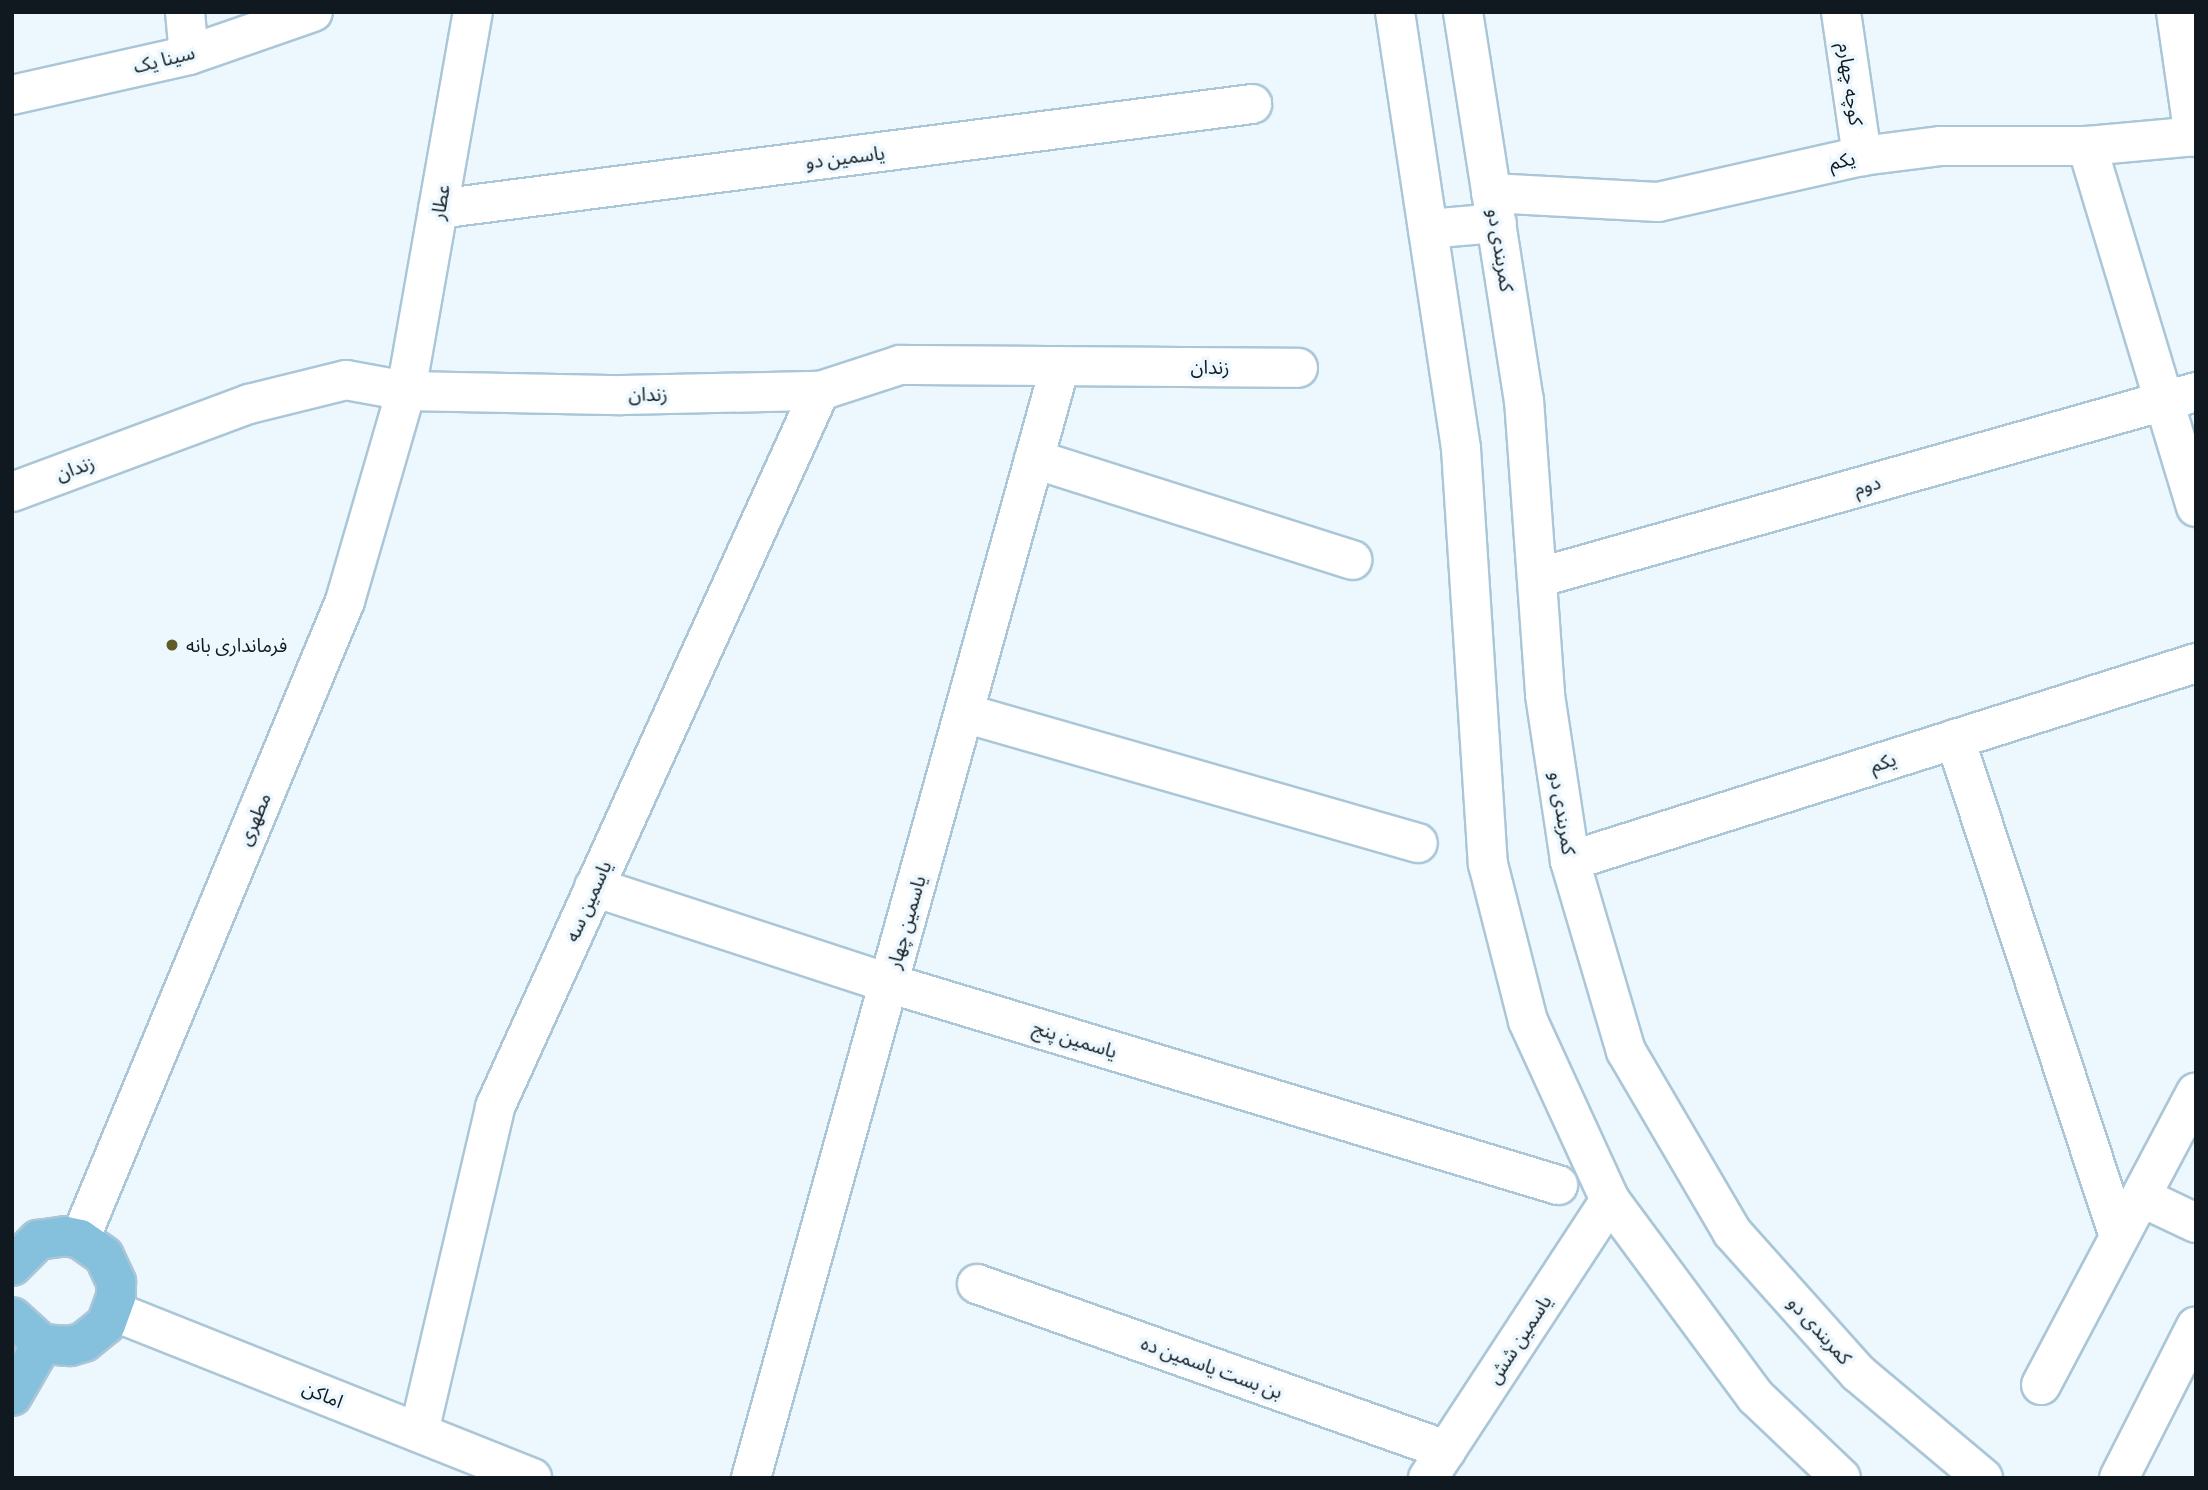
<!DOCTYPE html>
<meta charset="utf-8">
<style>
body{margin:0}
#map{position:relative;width:2208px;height:1490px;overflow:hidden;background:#ecf7fe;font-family:"Exo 2","Noto Sans Arabic",sans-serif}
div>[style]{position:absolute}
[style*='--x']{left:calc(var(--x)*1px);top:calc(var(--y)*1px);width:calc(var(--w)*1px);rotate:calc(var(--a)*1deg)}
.roads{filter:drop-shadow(2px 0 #aac6d7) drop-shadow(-2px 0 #aac6d7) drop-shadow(0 2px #aac6d7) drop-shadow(0 -2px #aac6d7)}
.minor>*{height:38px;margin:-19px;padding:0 19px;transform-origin:19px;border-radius:19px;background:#fff}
.major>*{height:38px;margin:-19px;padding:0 19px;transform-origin:19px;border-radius:19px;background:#85c0dd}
.dots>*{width:19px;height:19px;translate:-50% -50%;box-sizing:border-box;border:4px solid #ecf7fe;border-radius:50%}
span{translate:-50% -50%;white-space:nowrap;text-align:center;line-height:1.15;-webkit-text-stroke:7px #ecf7fe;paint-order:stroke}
.street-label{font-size:19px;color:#0f191f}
.poi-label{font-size:19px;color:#0f191f}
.left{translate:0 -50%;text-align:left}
.frame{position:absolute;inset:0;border:14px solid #0f191f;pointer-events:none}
</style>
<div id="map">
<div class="roads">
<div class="minor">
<i style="--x:185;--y:12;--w:43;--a:84.7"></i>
<i style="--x:1395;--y:12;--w:442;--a:81.4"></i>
<i style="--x:1461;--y:449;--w:416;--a:86.3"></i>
<i style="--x:1488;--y:864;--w:162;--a:75.7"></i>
<i style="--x:1528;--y:1021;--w:197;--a:65.4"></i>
<i style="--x:1610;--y:1200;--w:245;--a:53.5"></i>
<i style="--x:1756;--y:1397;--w:117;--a:43.6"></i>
<i style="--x:1463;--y:12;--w:393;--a:81.1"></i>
<i style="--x:1524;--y:400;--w:296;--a:85.9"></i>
<i style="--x:1545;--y:695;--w:168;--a:81.4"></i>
<i style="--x:1570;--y:861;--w:198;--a:73.6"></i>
<i style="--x:1626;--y:1051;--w:210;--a:59.6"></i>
<i style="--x:1732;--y:1232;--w:189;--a:48.2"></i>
<i style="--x:1858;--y:1373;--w:163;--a:40"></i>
<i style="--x:1841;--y:12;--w:146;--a:81.7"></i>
<i style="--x:2176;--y:12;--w:126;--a:81.8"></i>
<i style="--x:12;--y:95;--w:181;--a:-12.7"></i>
<i style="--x:189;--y:55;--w:131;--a:-19.1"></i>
<i style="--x:2087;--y:146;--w:377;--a:73.2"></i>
<i style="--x:1491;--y:193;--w:167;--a:3.1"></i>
<i style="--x:1658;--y:202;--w:209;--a:-12.7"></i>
<i style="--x:1862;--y:156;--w:80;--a:-7.2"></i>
<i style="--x:1941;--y:146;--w:146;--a:0"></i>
<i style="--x:2087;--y:146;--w:109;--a:-5.2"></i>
<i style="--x:438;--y:209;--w:821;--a:-7.35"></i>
<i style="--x:1428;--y:229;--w:69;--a:-5"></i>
<i style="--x:1034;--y:459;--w:334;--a:17.6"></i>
<i style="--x:12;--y:492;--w:253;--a:-20.4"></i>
<i style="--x:249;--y:404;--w:100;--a:-13.9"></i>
<i style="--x:346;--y:380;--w:61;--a:10.4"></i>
<i style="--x:406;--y:391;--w:216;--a:1.1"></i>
<i style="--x:622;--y:395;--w:198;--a:-1.2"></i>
<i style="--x:820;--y:391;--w:84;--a:-18"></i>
<i style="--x:900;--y:365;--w:398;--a:0.4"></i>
<i style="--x:1537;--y:578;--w:685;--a:-15.76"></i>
<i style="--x:964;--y:713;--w:472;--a:16"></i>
<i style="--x:1955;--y:739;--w:524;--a:71.77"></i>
<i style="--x:1570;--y:861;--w:657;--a:-17.55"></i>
<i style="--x:594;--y:887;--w:309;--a:18.1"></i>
<i style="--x:888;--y:983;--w:700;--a:16.78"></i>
<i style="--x:2141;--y:1197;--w:61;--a:25.3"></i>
<i style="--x:80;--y:1239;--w:691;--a:-67.44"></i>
<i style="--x:345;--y:601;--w:219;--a:-73.8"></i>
<i style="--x:406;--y:391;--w:385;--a:-80"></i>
<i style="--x:977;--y:1284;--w:498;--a:19.5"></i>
<i style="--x:113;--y:1311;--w:451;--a:21.7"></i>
<i style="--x:2041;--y:1385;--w:331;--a:-62.1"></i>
<i style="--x:419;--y:1432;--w:334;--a:-76.8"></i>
<i style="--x:495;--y:1107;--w:786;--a:-65.59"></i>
<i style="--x:751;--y:1478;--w:1154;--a:-74.47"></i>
<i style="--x:1428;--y:1478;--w:332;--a:-56.8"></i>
<i style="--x:2119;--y:1478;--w:170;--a:-63.1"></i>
</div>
<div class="major">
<i style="--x:12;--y:1266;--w:37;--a:-45"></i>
<i style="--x:38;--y:1240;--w:28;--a:-8"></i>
<i style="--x:66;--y:1236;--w:14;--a:12"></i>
<i style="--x:80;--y:1239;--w:29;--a:35"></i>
<i style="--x:104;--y:1256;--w:29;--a:65"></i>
<i style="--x:116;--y:1282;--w:15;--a:90"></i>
<i style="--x:116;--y:1297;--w:29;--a:110"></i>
<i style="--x:106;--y:1324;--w:28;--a:141"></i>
<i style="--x:84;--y:1342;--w:15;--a:164"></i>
<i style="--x:70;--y:1346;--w:28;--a:-176"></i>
<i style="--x:42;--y:1344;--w:40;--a:-138"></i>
<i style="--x:12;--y:1396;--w:60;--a:-60"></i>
</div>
</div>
<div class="dots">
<i style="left:172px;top:645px;background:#5f5c28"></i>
</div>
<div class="street-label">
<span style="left:164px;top:59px;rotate:-14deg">سینا یک</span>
<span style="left:1851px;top:84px;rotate:82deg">کوچه چهارم</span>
<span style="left:845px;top:157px;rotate:-7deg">یاسمین دو</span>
<span style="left:1842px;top:160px;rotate:-12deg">یکم</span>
<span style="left:440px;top:202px;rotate:-80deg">عطار</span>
<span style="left:1501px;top:250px;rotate:81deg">کمربندی دو</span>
<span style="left:1210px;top:367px">زندان</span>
<span style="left:648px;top:394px;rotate:-1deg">زندان</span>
<span style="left:75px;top:468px;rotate:-20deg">زندان</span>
<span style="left:1867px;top:485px;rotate:-16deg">دوم</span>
<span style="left:1883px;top:762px;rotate:-18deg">یکم</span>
<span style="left:1563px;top:813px;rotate:81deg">کمربندی دو</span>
<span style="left:254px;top:819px;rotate:-67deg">مطهری</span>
<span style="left:588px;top:901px;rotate:-66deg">یاسمین سه</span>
<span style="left:906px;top:922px;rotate:-74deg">یاسمین چهار</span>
<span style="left:1075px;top:1039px;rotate:17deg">یاسمین پنج</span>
<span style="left:1820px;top:1330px;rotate:48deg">کمربندی دو</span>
<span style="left:1519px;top:1339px;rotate:-57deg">یاسمین شش</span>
<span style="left:1212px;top:1367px;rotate:20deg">بن بست یاسمین ده</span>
<span style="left:323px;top:1394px;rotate:22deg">اماکن</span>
</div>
<div class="poi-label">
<span class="left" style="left:186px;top:645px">فرمانداری بانه</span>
</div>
<div class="frame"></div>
</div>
